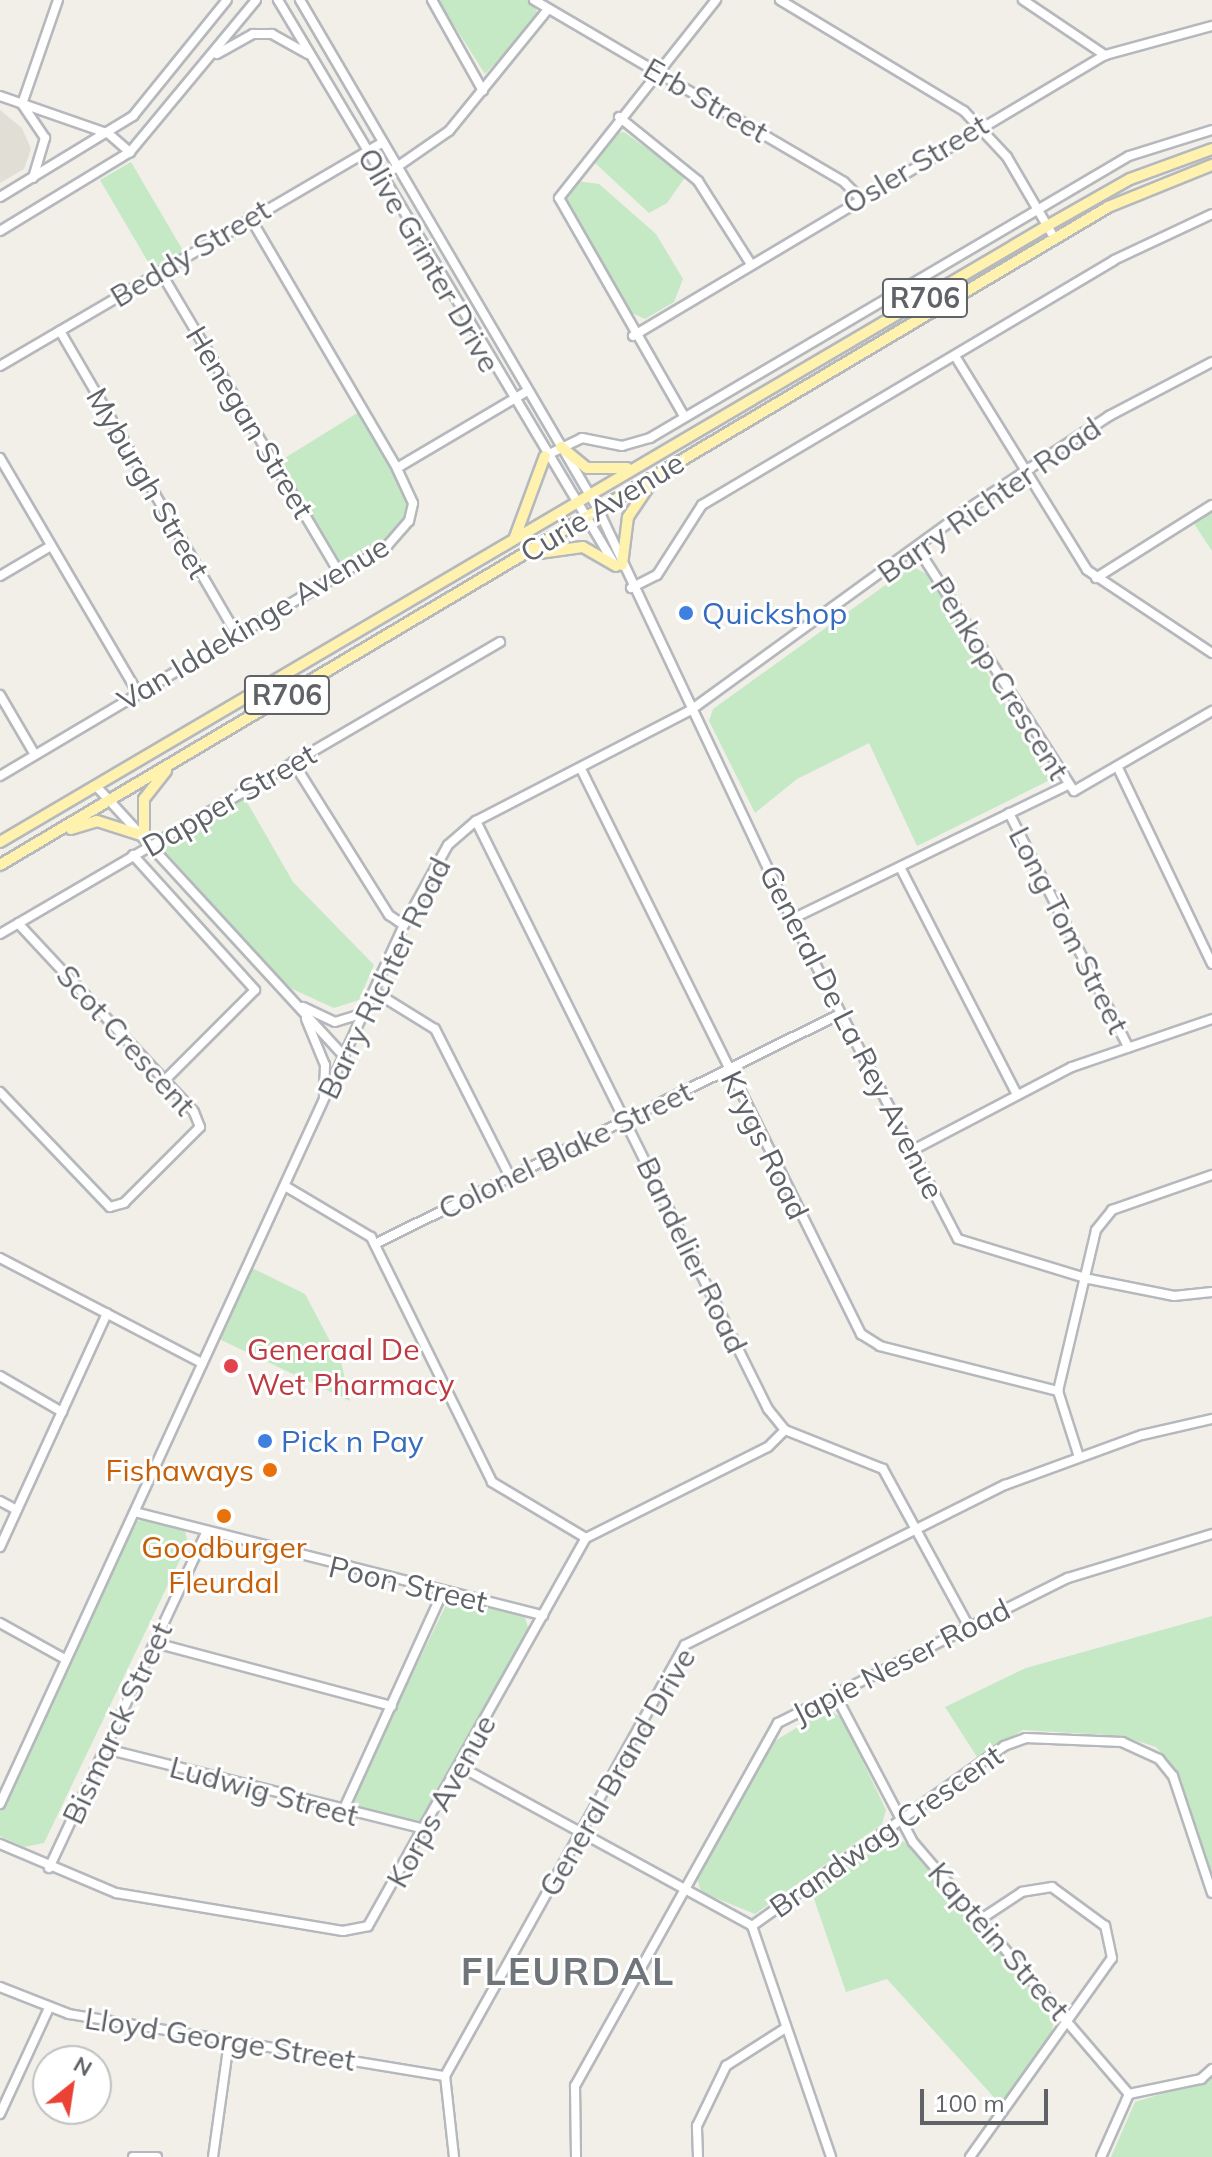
<!DOCTYPE html>
<style>
body{margin:0}
#map{position:relative;width:1212px;height:2157px;overflow:hidden;background:#f1efe8;font-family:Mulish,sans-serif}
div>[style]{position:absolute}
[style*='--x']{left:calc(var(--x)*1px);top:calc(var(--y)*1px);width:calc(var(--w)*1px);rotate:calc(var(--a)*1deg)}
.education>*{inset:0;background:#e1ded6}
.green>*{inset:0;background:#c5e8c5}
.roads{filter:drop-shadow(2px 0 #b5b8bc) drop-shadow(-2px 0 #b5b8bc) drop-shadow(0 2px #b5b8bc) drop-shadow(0 -2px #b5b8bc)}
.minor>*{height:8px;margin:-4px;padding:0 4px;transform-origin:4px;border-radius:4px;background:#fff}
.major>*{height:10px;margin:-5px;padding:0 5px;transform-origin:5px;border-radius:5px;background:#fff2af}
.dots>*{width:22px;height:22px;translate:-50% -50%;box-sizing:border-box;border:4px solid #fff;border-radius:50%}
span{translate:-50% -50%;white-space:nowrap;text-align:center;line-height:1.15;-webkit-text-stroke:6px #fff;paint-order:stroke}
.shield-label span{padding:2px 6px;background:#fff;border:2px solid;border-radius:6px;-webkit-text-stroke-width:0}
.shield-label{font-size:28px;color:#5f6368;font-weight:700}
.street-label{font-size:30px;color:#5f6368}
.shop-label{font-size:30px;color:#366cbe}
.left{translate:0 -50%;text-align:left}
.health-label{font-size:30px;color:#be3a42}
.food-label{font-size:30px;color:#c56008}
.right{translate:-100% -50%;text-align:right}
.district-label{font-size:38px;color:#70757a;font-weight:700;letter-spacing:2px}
.north{position:absolute;left:32px;top:2045px;width:80px;height:80px;box-sizing:border-box;background:#fff;border:2px solid #bfc1c3;border-radius:50%;rotate:30deg;font-size:22px;font-weight:700;line-height:32px;text-align:center;color:#5f6368}
.north::after{content:'';display:block;margin:auto;width:28px;height:36px;background:#ea4335;clip-path:polygon(50% 0,100% 100%,50% 72%,0 100%)}
.scale{position:absolute;left:920px;top:2089px;width:128px;height:36px;box-sizing:border-box;border:4px solid #5f6368;border-top:0;padding-left:10px;font-size:24px;line-height:28px;white-space:nowrap;color:#5f6368;-webkit-text-stroke:6px #fff;paint-order:stroke}
</style>
<div id="map">
<div class="education">
<i style="clip-path:polygon(0 110px,22px 128px,31px 149px,24px 169px,0 183px)"></i>
</div>
<div class="green">
<i style="clip-path:polygon(438px 0,531px 0,539px 16px,485px 74px)"></i>
<i style="clip-path:polygon(624px 132px,686px 176px,667px 203px,649px 213px,595px 163px,614px 134px)"></i>
<i style="clip-path:polygon(131px 162px,185px 254px,154px 272px,100px 180px)"></i>
<i style="clip-path:polygon(577px 181px,599px 184px,656px 234px,683px 279px,674px 302px,645px 319px,625px 310px,564px 204px)"></i>
<i style="clip-path:polygon(359px 412px,406px 491px,408px 516px,393px 537px,341px 563px,280px 461px)"></i>
<i style="clip-path:polygon(1212px 510px,1212px 551px,1193px 522px)"></i>
<i style="clip-path:polygon(912px 566px,930px 576px,1050px 780px,917px 846px,869px 743px,797px 779px,755px 813px,709px 721px,713px 709px)"></i>
<i style="clip-path:polygon(244px 797px,293px 882px,374px 965px,359px 1000px,334px 1008px,288px 987px,165px 851px,166px 841px)"></i>
<i style="clip-path:polygon(250px 1267px,305px 1294px,341px 1362px,350px 1401px,217px 1338px)"></i>
<i style="clip-path:polygon(143px 1519px,185px 1531px,188px 1543px,44px 1843px,24px 1847px,0 1836px,0 1795px,131px 1524px)"></i>
<i style="clip-path:polygon(450px 1597px,524px 1614px,529px 1631px,425px 1819px,414px 1823px,354px 1806px,352px 1797px)"></i>
<i style="clip-path:polygon(1212px 1616px,1212px 1878px,1177px 1771px,1156px 1747px,1122px 1736px,1023px 1730px,977px 1757px,945px 1707px,1026px 1668px)"></i>
<i style="clip-path:polygon(828px 1709px,842px 1718px,886px 1810px,882px 1824px,755px 1914px,701px 1892px,697px 1877px,773px 1742px)"></i>
<i style="clip-path:polygon(888px 1838px,905px 1842px,1054px 2016px,1051px 2039px,1001px 2105px,887px 1979px,846px 1992px,812px 1893px)"></i>
<i style="clip-path:polygon(1212px 2078px,1212px 2157px,1111px 2157px,1135px 2102px)"></i>
</div>
<div class="roads">
<div class="minor">
<i style="--x:278;--y:0;--w:658;--a:59.19"></i>
<i style="--x:300;--y:0;--w:590;--a:59.65"></i>
<i style="--x:598;--y:509;--w:454;--a:64.7"></i>
<i style="--x:792;--y:919;--w:360;--a:62.6"></i>
<i style="--x:958;--y:1239;--w:137;--a:17"></i>
<i style="--x:1089;--y:1279;--w:87;--a:11.3"></i>
<i style="--x:1174;--y:1296;--w:38;--a:-6"></i>
<i style="--x:432;--y:0;--w:104;--a:60.7"></i>
<i style="--x:534;--y:0;--w:359;--a:30.4"></i>
<i style="--x:844;--y:182;--w:21;--a:45"></i>
<i style="--x:780;--y:0;--w:215;--a:31.1"></i>
<i style="--x:964;--y:111;--w:63;--a:46.9"></i>
<i style="--x:1007;--y:157;--w:95;--a:59.7"></i>
<i style="--x:1023;--y:0;--w:99;--a:33.9"></i>
<i style="--x:217;--y:54;--w:41;--a:-29.1"></i>
<i style="--x:253;--y:34;--w:19;--a:0"></i>
<i style="--x:272;--y:34;--w:41;--a:29.1"></i>
<i style="--x:0;--y:96;--w:115;--a:19.2"></i>
<i style="--x:109;--y:134;--w:28;--a:41"></i>
<i style="--x:619;--y:117;--w:102;--a:39"></i>
<i style="--x:698;--y:181;--w:95;--a:57.5"></i>
<i style="--x:33;--y:178;--w:42;--a:-73.3"></i>
<i style="--x:45;--y:138;--w:41;--a:-124.1"></i>
<i style="--x:22;--y:104;--w:110;--a:-70.9"></i>
<i style="--x:381;--y:178;--w:83;--a:-34.7"></i>
<i style="--x:449;--y:131;--w:157;--a:-50.9"></i>
<i style="--x:0;--y:197;--w:156;--a:-31.3"></i>
<i style="--x:133;--y:116;--w:149;--a:-51"></i>
<i style="--x:0;--y:231;--w:152;--a:-31.3"></i>
<i style="--x:130;--y:152;--w:197;--a:-50.3"></i>
<i style="--x:160;--y:271;--w:351;--a:59.3"></i>
<i style="--x:60;--y:331;--w:352;--a:59.8"></i>
<i style="--x:633;--y:336;--w:549;--a:-30.77"></i>
<i style="--x:1105;--y:55;--w:111;--a:-15.2"></i>
<i style="--x:955;--y:356;--w:251;--a:58.3"></i>
<i style="--x:1087;--y:570;--w:150;--a:33.6"></i>
<i style="--x:0;--y:366;--w:441;--a:-30.3"></i>
<i style="--x:684;--y:416;--w:251;--a:-119.8"></i>
<i style="--x:559;--y:198;--w:253;--a:-51.6"></i>
<i style="--x:545;--y:456;--w:41;--a:-25.9"></i>
<i style="--x:582;--y:438;--w:41;--a:11.3"></i>
<i style="--x:622;--y:446;--w:29;--a:-16"></i>
<i style="--x:650;--y:438;--w:556;--a:-30.49"></i>
<i style="--x:1129;--y:156;--w:87;--a:-17.4"></i>
<i style="--x:0;--y:458;--w:273;--a:59.6"></i>
<i style="--x:397;--y:468;--w:151;--a:-30.6"></i>
<i style="--x:918;--y:549;--w:288;--a:57.2"></i>
<i style="--x:1074;--y:791;--w:160;--a:-30.1"></i>
<i style="--x:0;--y:576;--w:59;--a:-30.5"></i>
<i style="--x:1096;--y:578;--w:137;--a:-32.2"></i>
<i style="--x:631;--y:588;--w:29;--a:-27"></i>
<i style="--x:657;--y:575;--w:83;--a:-57.3"></i>
<i style="--x:702;--y:505;--w:479;--a:-30.7"></i>
<i style="--x:1114;--y:260;--w:108;--a:-25.1"></i>
<i style="--x:0;--y:695;--w:69;--a:59.7"></i>
<i style="--x:293;--y:762;--w:181;--a:57.9"></i>
<i style="--x:389;--y:915;--w:18;--a:34"></i>
<i style="--x:581;--y:769;--w:631;--a:63.64"></i>
<i style="--x:861;--y:1334;--w:22;--a:32"></i>
<i style="--x:880;--y:1346;--w:184;--a:14.2"></i>
<i style="--x:1119;--y:770;--w:215;--a:64.4"></i>
<i style="--x:0;--y:776;--w:450;--a:-30.7"></i>
<i style="--x:387;--y:546;--w:33;--a:-49"></i>
<i style="--x:409;--y:521;--w:18;--a:-77"></i>
<i style="--x:413;--y:503;--w:38;--a:-115"></i>
<i style="--x:397;--y:468;--w:291;--a:-120.4"></i>
<i style="--x:96;--y:786;--w:64;--a:47.5"></i>
<i style="--x:1009;--y:813;--w:263;--a:63"></i>
<i style="--x:476;--y:821;--w:657;--a:63.59"></i>
<i style="--x:768;--y:1409;--w:27;--a:51"></i>
<i style="--x:785;--y:1430;--w:105;--a:21.7"></i>
<i style="--x:883;--y:1469;--w:180;--a:61.4"></i>
<i style="--x:148;--y:843;--w:291;--a:47.4"></i>
<i style="--x:133;--y:855;--w:182;--a:47.9"></i>
<i style="--x:255;--y:990;--w:127;--a:135"></i>
<i style="--x:900;--y:867;--w:254;--a:62.8"></i>
<i style="--x:792;--y:919;--w:305;--a:-25.9"></i>
<i style="--x:0;--y:934;--w:579;--a:-30.28"></i>
<i style="--x:375;--y:992;--w:70;--a:31.7"></i>
<i style="--x:435;--y:1029;--w:166;--a:63.1"></i>
<i style="--x:303;--y:1007;--w:35;--a:25"></i>
<i style="--x:335;--y:1022;--w:30;--a:-17"></i>
<i style="--x:306;--y:1019;--w:50;--a:67.6"></i>
<i style="--x:325;--y:1065;--w:32;--a:92"></i>
<i style="--x:0;--y:1092;--w:159;--a:46.3"></i>
<i style="--x:110;--y:1207;--w:15;--a:-16"></i>
<i style="--x:124;--y:1203;--w:107;--a:-45"></i>
<i style="--x:200;--y:1127;--w:16;--a:-112"></i>
<i style="--x:194;--y:1112;--w:258;--a:-133"></i>
<i style="--x:913;--y:1150;--w:179;--a:-27.6"></i>
<i style="--x:1072;--y:1067;--w:148;--a:-18.9"></i>
<i style="--x:285;--y:1186;--w:100;--a:30.7"></i>
<i style="--x:371;--y:1237;--w:273;--a:63.7"></i>
<i style="--x:492;--y:1482;--w:109;--a:30.8"></i>
<i style="--x:375;--y:1244;--w:519;--a:-26.32"></i>
<i style="--x:0;--y:1258;--w:228;--a:27.5"></i>
<i style="--x:0;--y:1376;--w:72;--a:30.1"></i>
<i style="--x:1079;--y:1457;--w:69;--a:-107.7"></i>
<i style="--x:1058;--y:1391;--w:165;--a:-76.7"></i>
<i style="--x:1096;--y:1230;--w:26;--a:-51"></i>
<i style="--x:1112;--y:1210;--w:106;--a:-19.3"></i>
<i style="--x:0;--y:1501;--w:19;--a:28"></i>
<i style="--x:135;--y:1512;--w:421;--a:14.2"></i>
<i style="--x:0;--y:1547;--w:257;--a:-65.4"></i>
<i style="--x:0;--y:1623;--w:74;--a:29"></i>
<i style="--x:155;--y:1643;--w:245;--a:14.9"></i>
<i style="--x:836;--y:1696;--w:165;--a:62.2"></i>
<i style="--x:913;--y:1842;--w:332;--a:49.4"></i>
<i style="--x:106;--y:1749;--w:328;--a:14.1"></i>
<i style="--x:459;--y:1766;--w:334;--a:28.6"></i>
<i style="--x:752;--y:1926;--w:244;--a:71.1"></i>
<i style="--x:0;--y:1804;--w:967;--a:-65.32"></i>
<i style="--x:404;--y:925;--w:91;--a:-61.2"></i>
<i style="--x:448;--y:845;--w:37;--a:-41"></i>
<i style="--x:476;--y:821;--w:242;--a:-27.3"></i>
<i style="--x:691;--y:710;--w:339;--a:-36"></i>
<i style="--x:965;--y:511;--w:173;--a:-33.4"></i>
<i style="--x:1109;--y:416;--w:116;--a:-27.7"></i>
<i style="--x:342;--y:1813;--w:244;--a:-65.5"></i>
<i style="--x:0;--y:1844;--w:126;--a:22.9"></i>
<i style="--x:116;--y:1893;--w:230;--a:9.5"></i>
<i style="--x:343;--y:1931;--w:25;--a:-11"></i>
<i style="--x:368;--y:1926;--w:445;--a:-60.7"></i>
<i style="--x:586;--y:1538;--w:203;--a:-26.6"></i>
<i style="--x:768;--y:1447;--w:24;--a:-45"></i>
<i style="--x:49;--y:1868;--w:368;--a:-64.9"></i>
<i style="--x:752;--y:1926;--w:310;--a:-35.5"></i>
<i style="--x:1004;--y:1746;--w:23;--a:-20"></i>
<i style="--x:1026;--y:1738;--w:96;--a:2.4"></i>
<i style="--x:1122;--y:1742;--w:41;--a:24.7"></i>
<i style="--x:1159;--y:1759;--w:22;--a:51"></i>
<i style="--x:1173;--y:1776;--w:123;--a:71.6"></i>
<i style="--x:0;--y:1987;--w:74;--a:21.4"></i>
<i style="--x:69;--y:2014;--w:381;--a:9.4"></i>
<i style="--x:0;--y:2114;--w:115;--a:-65.2"></i>
<i style="--x:133;--y:2157;--w:24;--a:0"></i>
<i style="--x:213;--y:2157;--w:117;--a:-82.1"></i>
<i style="--x:454;--y:2157;--w:81;--a:-96.3"></i>
<i style="--x:445;--y:2076;--w:493;--a:-60.9"></i>
<i style="--x:685;--y:1645;--w:358;--a:-26.6"></i>
<i style="--x:1005;--y:1485;--w:146;--a:-20.1"></i>
<i style="--x:1142;--y:1435;--w:72;--a:-12.9"></i>
<i style="--x:576;--y:2157;--w:71;--a:-90.8"></i>
<i style="--x:575;--y:2086;--w:416;--a:-60.8"></i>
<i style="--x:778;--y:1723;--w:324;--a:-26.6"></i>
<i style="--x:1068;--y:1578;--w:151;--a:-17"></i>
<i style="--x:698;--y:2157;--w:31;--a:-92"></i>
<i style="--x:697;--y:2126;--w:67;--a:-64.2"></i>
<i style="--x:726;--y:2066;--w:69;--a:-32.5"></i>
<i style="--x:970;--y:2157;--w:244;--a:-54.5"></i>
<i style="--x:1112;--y:1958;--w:33;--a:-102"></i>
<i style="--x:1105;--y:1926;--w:66;--a:-143.7"></i>
<i style="--x:1052;--y:1887;--w:30;--a:171"></i>
<i style="--x:1022;--y:1892;--w:49;--a:146.6"></i>
<i style="--x:1101;--y:2157;--w:69;--a:-66"></i>
<i style="--x:1129;--y:2094;--w:74;--a:-11.8"></i>
<i style="--x:1201;--y:2079;--w:15;--a:-42"></i>
</div>
<div class="major">
<i style="--x:561;--y:447;--w:33;--a:39"></i>
<i style="--x:587;--y:468;--w:40;--a:0"></i>
<i style="--x:515;--y:537;--w:86;--a:-69.7"></i>
<i style="--x:532;--y:554;--w:51;--a:-7.8"></i>
<i style="--x:583;--y:547;--w:38;--a:30"></i>
<i style="--x:622;--y:565;--w:48;--a:-82.9"></i>
<i style="--x:628;--y:517;--w:45;--a:-56"></i>
<i style="--x:71;--y:829;--w:27;--a:-17"></i>
<i style="--x:97;--y:821;--w:46;--a:17.7"></i>
<i style="--x:144;--y:838;--w:39;--a:-90"></i>
<i style="--x:144;--y:799;--w:36;--a:-52"></i>
<i style="--x:0;--y:842;--w:1215;--a:-30.47"></i>
<i style="--x:1047;--y:226;--w:95;--a:-29.5"></i>
<i style="--x:1130;--y:179;--w:87;--a:-20.1"></i>
<i style="--x:0;--y:865;--w:1289;--a:-30.7"></i>
<i style="--x:1108;--y:207;--w:112;--a:-22"></i>
</div>
</div>
<div class="dots">
<i style="left:686px;top:613px;background:#3f7fe0"></i>
<i style="left:231px;top:1366px;background:#e0444e"></i>
<i style="left:265px;top:1441px;background:#3f7fe0"></i>
<i style="left:270px;top:1470px;background:#e8710a"></i>
<i style="left:224px;top:1516px;background:#e8710a"></i>
</div>
<div class="shield-label">
<span style="left:925px;top:298px">R706</span>
<span style="left:287px;top:695px">R706</span>
</div>
<div class="street-label">
<span style="left:706px;top:100px;rotate:30deg">Erb Street</span>
<span style="left:915px;top:164px;rotate:-31deg">Osler Street</span>
<span style="left:190px;top:253px;rotate:-31deg">Beddy Street</span>
<span style="left:429px;top:260px;rotate:60deg">Olive Grinter Drive</span>
<span style="left:250px;top:422px;rotate:59deg">Henegan Street</span>
<span style="left:148px;top:483px;rotate:60deg">Myburgh Street</span>
<span style="left:989px;top:500px;rotate:-35deg">Barry Richter Road</span>
<span style="left:602px;top:507px;rotate:-31deg">Curie Avenue</span>
<span style="left:253px;top:623px;rotate:-31deg">Van Iddekinge Avenue</span>
<span style="left:1000px;top:678px;rotate:58deg">Penkop Crescent</span>
<span style="left:229px;top:800px;rotate:-30deg">Dapper Street</span>
<span style="left:1069px;top:930px;rotate:63deg">Long Tom Street</span>
<span style="left:384px;top:978px;rotate:-64deg">Barry Richter Road</span>
<span style="left:852px;top:1032px;rotate:63deg">General De La Rey Avenue</span>
<span style="left:126px;top:1040px;rotate:48deg">Scot Crescent</span>
<span style="left:765px;top:1145px;rotate:64deg">Krygs Road</span>
<span style="left:565px;top:1150px;rotate:-26deg">Colonel Blake Street</span>
<span style="left:692px;top:1255px;rotate:64deg">Bandelier Road</span>
<span style="left:408px;top:1584px;rotate:13deg">Poon Street</span>
<span style="left:901px;top:1661px;rotate:-27deg">Japie Neser Road</span>
<span style="left:117px;top:1723px;rotate:-65deg">Bismarck Street</span>
<span style="left:617px;top:1772px;rotate:-60deg">General Brand Drive</span>
<span style="left:264px;top:1791px;rotate:15deg">Ludwig Street</span>
<span style="left:441px;top:1801px;rotate:-61deg">Korps Avenue</span>
<span style="left:886px;top:1831px;rotate:-35deg">Brandwag Crescent</span>
<span style="left:999px;top:1941px;rotate:49deg">Kaptein Street</span>
<span style="left:220px;top:2039px;rotate:9deg">Lloyd George Street</span>
</div>
<div class="shop-label">
<span class="left" style="left:702px;top:613px">Quickshop</span>
<span class="left" style="left:281px;top:1441px">Pick n Pay</span>
</div>
<div class="health-label">
<span class="left" style="left:247px;top:1366px">Generaal De<br>Wet Pharmacy</span>
</div>
<div class="food-label">
<span class="right" style="left:254px;top:1470px">Fishaways</span>
<span style="left:224px;top:1564px">Goodburger<br>Fleurdal</span>
</div>
<div class="district-label">
<span style="left:568px;top:1972px">FLEURDAL</span>
</div>
<div class="north">N</div>
<div class="scale">100 m</div>
</div>
